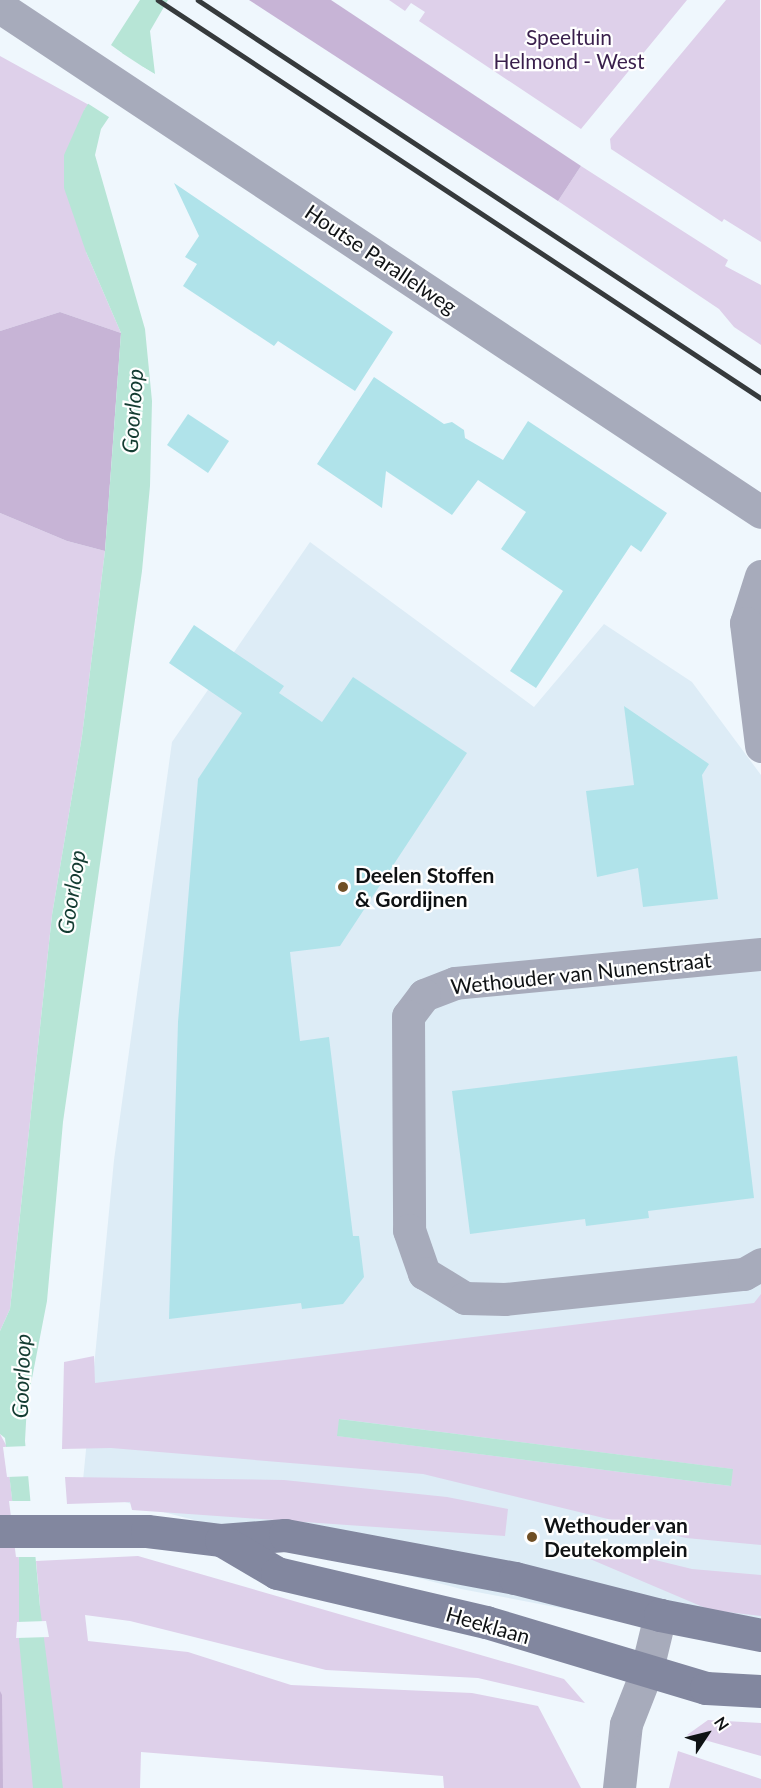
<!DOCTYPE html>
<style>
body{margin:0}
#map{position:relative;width:761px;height:1788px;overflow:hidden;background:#eff7fd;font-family:Lato,sans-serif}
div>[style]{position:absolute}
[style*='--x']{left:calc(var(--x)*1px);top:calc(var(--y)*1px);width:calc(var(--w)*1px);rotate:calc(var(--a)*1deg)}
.built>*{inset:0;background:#ddecf6}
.green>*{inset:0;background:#ded0ea}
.forest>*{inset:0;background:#c7b4d6}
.water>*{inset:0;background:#b7e5d6}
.pier>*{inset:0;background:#eff7fd}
.building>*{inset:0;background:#b0e3ea}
.street>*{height:33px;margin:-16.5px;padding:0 16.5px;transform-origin:16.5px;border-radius:16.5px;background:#a7abbb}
.secondary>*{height:33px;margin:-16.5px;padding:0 16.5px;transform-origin:16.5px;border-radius:16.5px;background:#82879f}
.rail>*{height:4.5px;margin:-2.25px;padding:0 2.25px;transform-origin:2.25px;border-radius:2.25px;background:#363a3c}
.dots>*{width:16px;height:16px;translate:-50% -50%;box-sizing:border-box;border:3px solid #fff;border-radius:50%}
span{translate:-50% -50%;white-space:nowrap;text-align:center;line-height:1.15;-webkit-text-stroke:4.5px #fff;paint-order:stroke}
.park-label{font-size:21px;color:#391f4c}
.street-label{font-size:21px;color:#0f1214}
.poi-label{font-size:21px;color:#0f1214;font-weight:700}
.left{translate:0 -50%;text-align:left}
.water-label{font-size:22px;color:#143c32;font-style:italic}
.north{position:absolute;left:677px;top:1704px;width:60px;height:60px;-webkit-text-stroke:4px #fff;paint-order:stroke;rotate:55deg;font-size:16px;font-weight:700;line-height:24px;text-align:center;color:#0f1214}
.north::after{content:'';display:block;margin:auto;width:21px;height:27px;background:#0f1214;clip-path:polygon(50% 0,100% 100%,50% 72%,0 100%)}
</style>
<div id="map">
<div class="built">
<i style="clip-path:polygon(310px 542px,534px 707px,604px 624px,692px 682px,761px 775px,761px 1646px,461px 1589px,82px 1491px,114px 1160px,172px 742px)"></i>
</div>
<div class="green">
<i style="clip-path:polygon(389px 0,687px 0,581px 129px,419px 21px,425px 12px,411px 3px,405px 11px)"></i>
<i style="clip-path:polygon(726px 0,760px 0,761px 242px,724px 219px,722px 222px,611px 149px,610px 139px)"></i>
<i style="clip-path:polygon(0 56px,89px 105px,84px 110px,86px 252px,121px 333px,60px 312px,0 331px)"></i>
<i style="clip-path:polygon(581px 166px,728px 260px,725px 266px,761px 285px,761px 345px,734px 327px,719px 309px,558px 201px)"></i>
<i style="clip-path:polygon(0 513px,67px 541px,105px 551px,82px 736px,52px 915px,10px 1309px,0 1331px)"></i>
<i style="clip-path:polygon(evenodd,761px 1294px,761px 1545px,686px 1538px,423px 1474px,111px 1448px,62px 1449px,64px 1362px,94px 1356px,95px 1383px,754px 1303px,761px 1294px,340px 1419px,732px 1469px,731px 1486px,338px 1436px,340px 1419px)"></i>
<i style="clip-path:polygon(0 1434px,6px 1445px,19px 1560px,20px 1607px,40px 1606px,36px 1561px,138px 1556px,564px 1679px,585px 1703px,478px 1678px,326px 1670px,130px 1621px,85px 1615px,88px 1641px,188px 1652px,291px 1685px,472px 1693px,538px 1706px,581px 1788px,444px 1788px,443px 1776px,141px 1752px,140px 1788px,0 1788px)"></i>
<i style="clip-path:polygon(65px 1477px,284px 1480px,447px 1497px,508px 1509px,505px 1536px,132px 1510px,130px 1502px,67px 1504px)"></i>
<i style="clip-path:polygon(594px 1545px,692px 1569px,761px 1575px,761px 1616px,710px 1610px,590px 1559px)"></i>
<i style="clip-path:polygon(708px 1720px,761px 1723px,761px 1756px,687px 1735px)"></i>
<i style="clip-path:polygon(678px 1751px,761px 1779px,761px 1788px,669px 1788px)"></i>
</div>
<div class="forest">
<i style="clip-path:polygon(249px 0,331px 0,581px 166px,558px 201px)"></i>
<i style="clip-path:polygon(60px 312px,121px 333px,105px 551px,67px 541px,0 513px,0 331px)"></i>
<i style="clip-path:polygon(0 1691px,2px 1695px,3px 1788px,0 1788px)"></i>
</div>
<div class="water">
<i style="clip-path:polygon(140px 0,168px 0,150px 31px,155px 74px,143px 67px,101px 129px,95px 155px,145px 329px,152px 401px,150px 486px,142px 571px,63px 1122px,47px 1301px,27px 1404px,25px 1441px,40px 1607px,63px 1788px,33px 1788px,19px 1640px,19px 1560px,5px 1438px,0 1434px,0 1331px,10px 1309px,52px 915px,82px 736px,105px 551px,121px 333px,86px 252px,64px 188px,64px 155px,84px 110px,122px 53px,111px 45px)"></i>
<i style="clip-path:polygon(339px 1419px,733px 1469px,731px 1486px,337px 1436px)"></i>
</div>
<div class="pier">
<i style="clip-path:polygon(108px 44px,157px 76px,144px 71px,112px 119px,87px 103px,118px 53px)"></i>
<i style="clip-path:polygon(28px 1446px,32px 1476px,7px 1477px,3px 1447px)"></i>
<i style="clip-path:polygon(9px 1501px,34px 1501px,39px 1557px,16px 1557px)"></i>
<i style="clip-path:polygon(46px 1621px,49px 1637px,16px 1638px,17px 1622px)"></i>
</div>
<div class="building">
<i style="clip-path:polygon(174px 183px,393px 332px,355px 391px,278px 341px,274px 346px,183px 286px,197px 264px,185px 257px,199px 236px)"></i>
<i style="clip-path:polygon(374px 377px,444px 424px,452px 422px,464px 430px,465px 438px,503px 460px,528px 421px,667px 513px,641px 552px,631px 545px,536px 688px,510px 671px,563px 591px,501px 549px,526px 512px,478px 480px,452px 515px,386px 471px,382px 508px,317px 464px)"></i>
<i style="clip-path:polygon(188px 414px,229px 441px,208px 473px,167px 445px)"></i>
<i style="clip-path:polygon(194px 625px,284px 686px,279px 693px,322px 722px,353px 677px,467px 753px,340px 946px,290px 952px,300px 1041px,329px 1037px,353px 1236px,359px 1236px,364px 1277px,343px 1304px,302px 1309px,301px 1303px,169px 1319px,178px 1022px,198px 779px,242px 713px,169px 663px)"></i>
<i style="clip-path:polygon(624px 706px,709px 764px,702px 775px,718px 899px,643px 907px,638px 868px,597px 877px,586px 791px,634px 785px)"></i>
<i style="clip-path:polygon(737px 1056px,754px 1198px,648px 1211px,649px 1218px,586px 1226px,585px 1219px,470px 1234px,452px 1091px)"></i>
</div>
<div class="street">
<i style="--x:0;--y:7;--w:913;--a:33.57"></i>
<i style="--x:761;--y:576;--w:49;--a:107.7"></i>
<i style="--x:746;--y:623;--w:124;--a:83"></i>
<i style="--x:761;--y:954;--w:307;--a:174.6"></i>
<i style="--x:455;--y:983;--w:33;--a:159"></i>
<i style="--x:424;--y:995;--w:26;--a:127"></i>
<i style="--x:408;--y:1016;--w:214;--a:89.7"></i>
<i style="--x:409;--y:1230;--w:46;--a:70.8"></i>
<i style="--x:424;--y:1273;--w:48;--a:31.4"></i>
<i style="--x:465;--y:1298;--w:40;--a:1.4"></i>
<i style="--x:505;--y:1299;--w:240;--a:-6"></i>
<i style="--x:744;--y:1274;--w:20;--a:-30"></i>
<i style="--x:619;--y:1788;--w:64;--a:-83.8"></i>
<i style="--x:626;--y:1724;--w:55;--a:-68.6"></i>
<i style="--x:646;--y:1673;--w:60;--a:-76.4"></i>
</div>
<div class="secondary">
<i style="--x:0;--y:1531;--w:147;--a:0"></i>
<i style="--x:147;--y:1531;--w:75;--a:6.9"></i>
<i style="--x:221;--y:1540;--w:64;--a:-4.5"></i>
<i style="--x:285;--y:1535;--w:234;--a:10.6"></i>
<i style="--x:515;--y:1578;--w:150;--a:14.3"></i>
<i style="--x:660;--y:1615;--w:103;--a:11.2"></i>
<i style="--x:221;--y:1540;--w:65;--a:30.5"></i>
<i style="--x:277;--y:1573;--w:215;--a:13.2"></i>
<i style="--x:486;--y:1622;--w:230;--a:16.7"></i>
<i style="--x:706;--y:1688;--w:55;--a:3.1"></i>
</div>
<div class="rail">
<i style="--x:158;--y:0;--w:723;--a:33.43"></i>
<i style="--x:198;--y:0;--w:675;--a:33.45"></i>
</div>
<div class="dots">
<i style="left:343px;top:887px;background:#6f4f25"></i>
<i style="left:532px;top:1537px;background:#6f4f25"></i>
</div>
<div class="park-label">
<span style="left:569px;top:49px">Speeltuin<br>Helmond - West</span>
</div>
<div class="street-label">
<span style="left:381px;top:259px;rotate:34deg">Houtse Parallelweg</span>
<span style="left:581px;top:973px;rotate:-6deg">Wethouder van Nunenstraat</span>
<span style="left:488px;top:1625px;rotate:16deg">Heeklaan</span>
</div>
<div class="poi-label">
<span class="left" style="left:355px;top:887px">Deelen Stoffen<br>&amp; Gordijnen</span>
<span class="left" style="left:544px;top:1537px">Wethouder van<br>Deutekomplein</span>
</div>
<div class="water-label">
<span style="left:132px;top:411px;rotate:-86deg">Goorloop</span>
<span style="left:71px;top:892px;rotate:-81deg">Goorloop</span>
<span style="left:21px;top:1376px;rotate:-88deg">Goorloop</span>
</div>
<div class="north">N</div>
</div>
